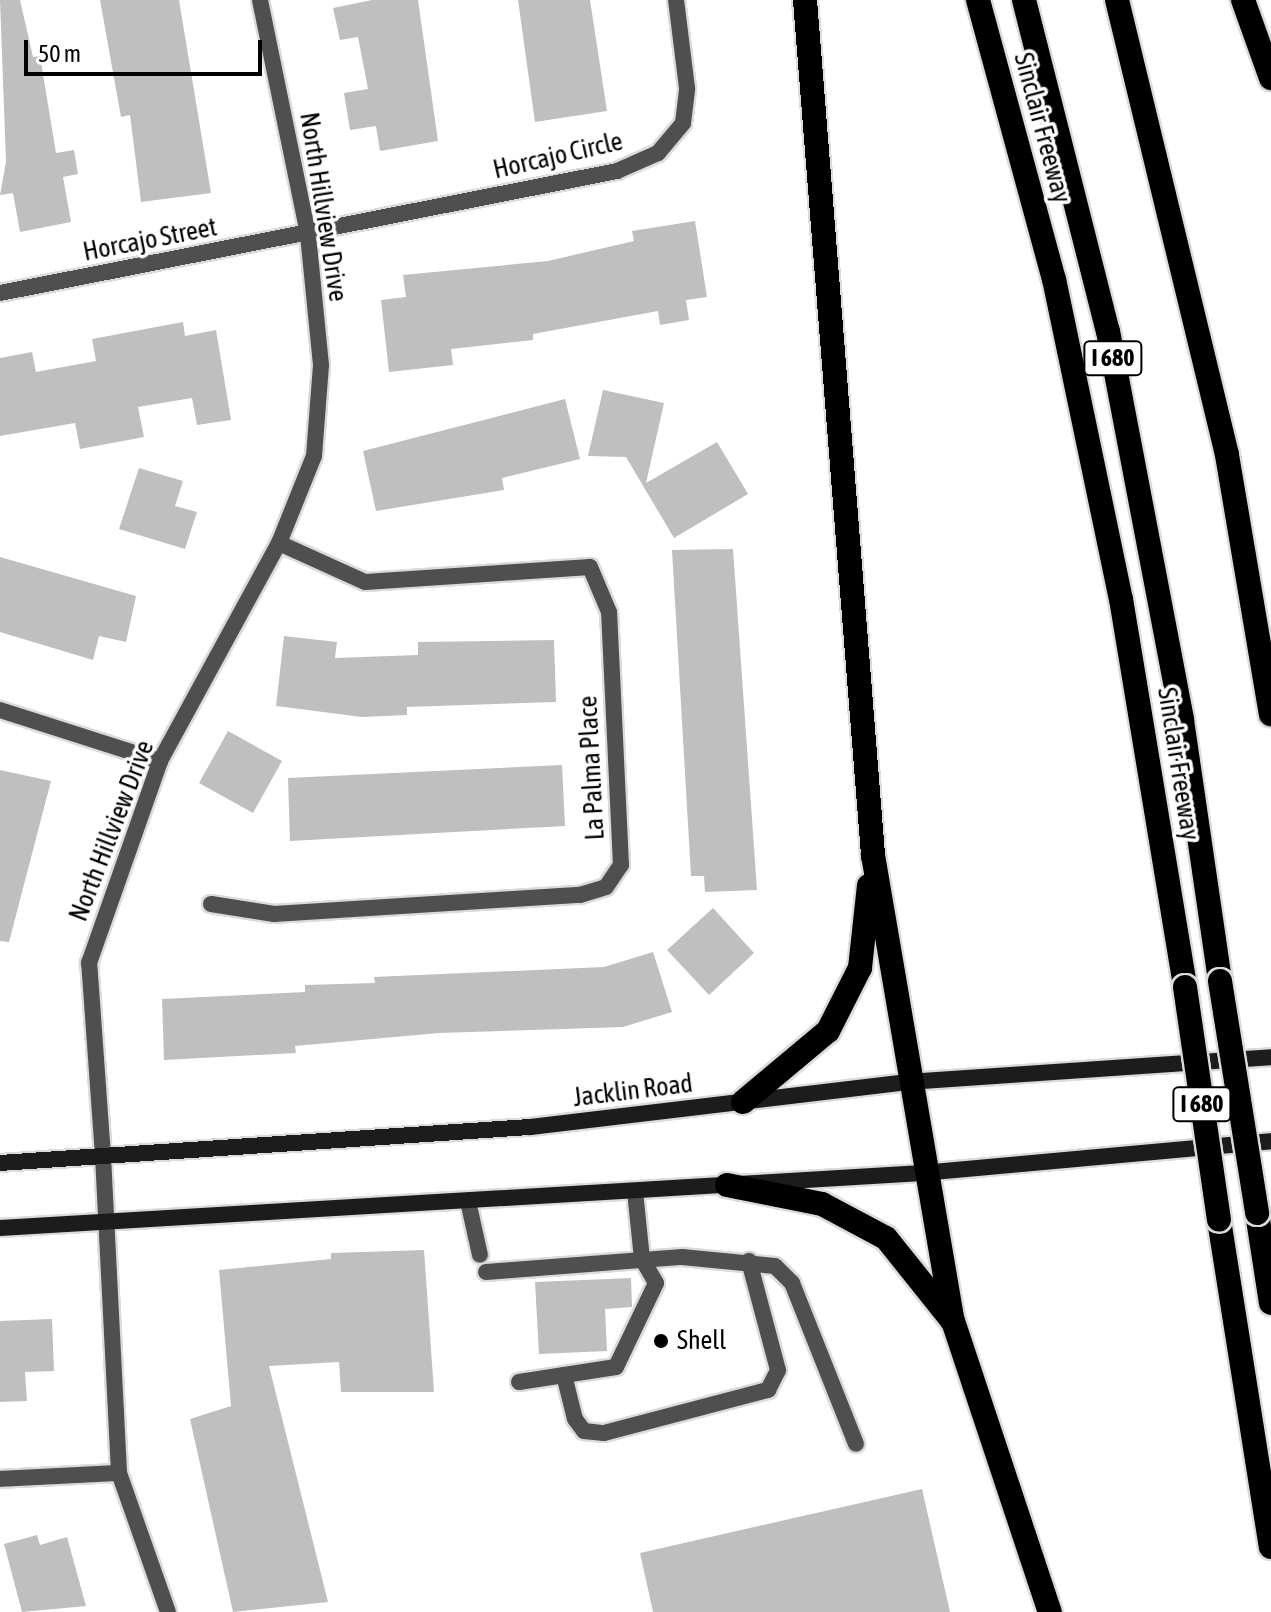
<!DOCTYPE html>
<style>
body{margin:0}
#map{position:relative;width:1271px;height:1612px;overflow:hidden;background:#fff;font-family:"Asap Condensed",sans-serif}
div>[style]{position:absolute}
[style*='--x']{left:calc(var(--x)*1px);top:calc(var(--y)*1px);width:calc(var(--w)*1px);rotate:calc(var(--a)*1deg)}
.building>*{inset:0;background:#bfbfbf}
.roads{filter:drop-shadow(2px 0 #dbdbdb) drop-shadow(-2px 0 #dbdbdb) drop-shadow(0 2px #dbdbdb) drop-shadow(0 -2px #dbdbdb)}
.service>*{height:16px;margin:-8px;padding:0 8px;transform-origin:8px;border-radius:8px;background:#4f4f4f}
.minor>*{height:16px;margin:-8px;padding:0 8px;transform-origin:8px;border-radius:8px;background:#4f4f4f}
.tertiary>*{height:16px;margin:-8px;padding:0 8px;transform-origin:8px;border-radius:8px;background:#4f4f4f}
.secondary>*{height:16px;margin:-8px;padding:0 8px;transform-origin:8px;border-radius:8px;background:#1c1c1c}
.motorway>*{height:24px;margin:-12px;padding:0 12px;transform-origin:12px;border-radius:12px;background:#000}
.bridges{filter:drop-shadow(2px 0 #dbdbdb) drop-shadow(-2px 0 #dbdbdb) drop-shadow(0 2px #dbdbdb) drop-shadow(0 -2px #dbdbdb)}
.motorway-bridge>*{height:24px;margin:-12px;padding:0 12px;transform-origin:12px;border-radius:12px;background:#000}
.dots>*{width:22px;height:22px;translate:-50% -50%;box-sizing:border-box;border:4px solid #fff;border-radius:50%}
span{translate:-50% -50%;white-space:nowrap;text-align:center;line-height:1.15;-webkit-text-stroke:7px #fff;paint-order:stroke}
.shield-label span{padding:2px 6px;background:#fff;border:2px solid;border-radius:6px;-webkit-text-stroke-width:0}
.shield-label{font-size:24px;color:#000;font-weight:700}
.street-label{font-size:26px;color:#000}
.poi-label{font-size:26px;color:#000}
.left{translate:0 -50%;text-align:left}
.scale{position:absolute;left:24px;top:40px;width:238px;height:36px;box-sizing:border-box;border:4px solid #000;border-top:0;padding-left:10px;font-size:24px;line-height:28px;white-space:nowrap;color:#000;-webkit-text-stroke:6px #fff;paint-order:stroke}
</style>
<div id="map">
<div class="building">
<i style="clip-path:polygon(0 0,20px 0,33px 57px,40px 56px,56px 153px,74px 150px,78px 174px,63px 177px,71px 222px,20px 232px,13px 193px,0 195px,6px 162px)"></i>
<i style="clip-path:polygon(100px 0,179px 0,211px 193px,141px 202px,130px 115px,121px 117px)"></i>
<i style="clip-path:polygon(372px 0,418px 0,438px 141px,380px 151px,376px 126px,350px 130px,344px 93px,368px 89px,358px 37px,340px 40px,333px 8px)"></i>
<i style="clip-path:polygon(518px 0,590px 0,607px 111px,535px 122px)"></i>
<i style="clip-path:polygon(695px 221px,707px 297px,686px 300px,689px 320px,660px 325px,658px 311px,533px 334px,533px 340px,451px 349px,453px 365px,389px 372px,381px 300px,406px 297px,403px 275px,548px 261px,634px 241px,632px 231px)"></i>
<i style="clip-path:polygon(183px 322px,185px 336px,216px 330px,231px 420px,197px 425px,192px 398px,138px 407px,144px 437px,80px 449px,75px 423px,0 436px,0 358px,32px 352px,36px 372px,96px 361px,92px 339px)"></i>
<i style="clip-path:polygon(603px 390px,664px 403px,646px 483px,717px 442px,748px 494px,674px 538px,626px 457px,588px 456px)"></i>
<i style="clip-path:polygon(565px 399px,580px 459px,502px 478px,504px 490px,376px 511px,363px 451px)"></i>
<i style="clip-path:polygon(139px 468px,183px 481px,175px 506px,197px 512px,185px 549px,119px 529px)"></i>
<i style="clip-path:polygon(733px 549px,757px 890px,705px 892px,704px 876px,691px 876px,672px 550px)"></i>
<i style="clip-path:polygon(0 557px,136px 596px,126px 642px,99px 636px,93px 660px,0 632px)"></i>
<i style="clip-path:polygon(284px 636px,337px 642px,335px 658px,418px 655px,418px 642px,554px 640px,556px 702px,407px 707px,407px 715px,362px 717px,276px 706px)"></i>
<i style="clip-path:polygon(228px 731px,282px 761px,253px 813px,199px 783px)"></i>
<i style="clip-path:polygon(562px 765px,565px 826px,290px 841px,288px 778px)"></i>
<i style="clip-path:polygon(0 770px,51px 781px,9px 942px,0 941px)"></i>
<i style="clip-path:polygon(713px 908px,754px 953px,709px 995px,667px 950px)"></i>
<i style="clip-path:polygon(653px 952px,672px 1012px,623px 1027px,439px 1033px,295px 1046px,296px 1053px,164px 1060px,162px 999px,305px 992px,305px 985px,375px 983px,374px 977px,604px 967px)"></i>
<i style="clip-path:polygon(424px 1250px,434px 1392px,341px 1392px,339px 1362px,269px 1366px,328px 1602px,233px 1612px,190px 1419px,231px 1406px,219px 1270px,331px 1259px,331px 1253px)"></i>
<i style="clip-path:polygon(631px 1278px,632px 1307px,605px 1309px,607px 1351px,539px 1354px,535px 1282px)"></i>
<i style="clip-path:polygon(52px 1319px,54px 1371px,25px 1372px,27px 1401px,0 1402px,0 1321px)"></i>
<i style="clip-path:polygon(922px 1489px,950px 1612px,653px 1612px,640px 1553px)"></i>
<i style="clip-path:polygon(37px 1535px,40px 1545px,67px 1537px,86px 1606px,22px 1612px,4px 1544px)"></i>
</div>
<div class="roads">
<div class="service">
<i style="--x:468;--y:1201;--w:55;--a:77.5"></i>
<i style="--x:486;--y:1272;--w:197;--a:-4.4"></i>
<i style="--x:682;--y:1257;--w:93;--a:5.5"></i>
<i style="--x:775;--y:1266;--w:24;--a:45"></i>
<i style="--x:792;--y:1283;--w:173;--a:68.3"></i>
<i style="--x:564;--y:1375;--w:45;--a:76"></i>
<i style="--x:575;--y:1419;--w:15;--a:53"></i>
<i style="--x:584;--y:1431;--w:20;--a:6"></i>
<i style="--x:604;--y:1433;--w:170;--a:-14.7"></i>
<i style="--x:768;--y:1390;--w:22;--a:-63"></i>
<i style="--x:778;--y:1370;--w:113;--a:-104.9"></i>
<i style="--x:519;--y:1382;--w:98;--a:-8.8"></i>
<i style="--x:616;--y:1367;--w:93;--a:-64.5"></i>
<i style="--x:656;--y:1283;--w:28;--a:-120"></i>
<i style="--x:642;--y:1259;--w:68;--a:-95.9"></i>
</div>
<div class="minor">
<i style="--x:0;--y:293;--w:629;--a:-11.18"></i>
<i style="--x:617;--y:171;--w:45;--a:-23.7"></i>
<i style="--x:658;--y:153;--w:39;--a:-50"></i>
<i style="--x:683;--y:123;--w:35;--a:-83"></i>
<i style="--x:687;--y:88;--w:89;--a:-97.1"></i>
<i style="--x:0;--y:710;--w:168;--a:17.7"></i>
<i style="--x:211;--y:904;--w:64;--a:9"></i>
<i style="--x:274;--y:914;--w:307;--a:-3.6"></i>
<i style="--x:580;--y:895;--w:27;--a:-17"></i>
<i style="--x:606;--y:887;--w:27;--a:-56"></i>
<i style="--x:621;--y:865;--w:253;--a:-92.7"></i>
<i style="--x:609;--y:612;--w:49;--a:-112.9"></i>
<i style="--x:590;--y:567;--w:225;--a:176.2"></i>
<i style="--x:365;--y:582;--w:94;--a:-155.6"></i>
<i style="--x:103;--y:1156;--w:194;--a:-94.1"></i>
<i style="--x:89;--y:963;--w:214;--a:-70.6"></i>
<i style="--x:160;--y:761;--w:248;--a:-61.4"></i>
<i style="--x:279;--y:543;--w:94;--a:-68.1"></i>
<i style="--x:314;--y:456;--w:91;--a:-85.6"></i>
<i style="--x:321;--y:365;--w:132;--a:-95.7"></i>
<i style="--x:308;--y:234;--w:239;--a:-101.6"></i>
<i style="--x:0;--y:1479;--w:119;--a:-2.9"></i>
</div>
<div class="tertiary">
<i style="--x:103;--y:1156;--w:317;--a:87.1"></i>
<i style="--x:119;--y:1473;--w:147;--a:70.6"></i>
</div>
<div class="secondary">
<i style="--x:0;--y:1163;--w:531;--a:-3.89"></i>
<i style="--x:530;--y:1127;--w:381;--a:-6.8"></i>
<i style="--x:908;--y:1082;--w:364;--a:-3.9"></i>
<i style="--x:0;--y:1228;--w:924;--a:-3.41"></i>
<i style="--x:922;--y:1173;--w:350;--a:-5.2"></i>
</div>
<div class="motorway">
<i style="--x:805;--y:0;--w:858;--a:85.45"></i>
<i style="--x:873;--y:855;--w:473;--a:80.3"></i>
<i style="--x:953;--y:1321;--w:307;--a:71.6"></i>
<i style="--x:978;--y:0;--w:289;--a:74.8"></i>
<i style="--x:1054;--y:279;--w:327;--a:78.2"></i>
<i style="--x:1121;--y:599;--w:393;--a:80.6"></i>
<i style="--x:1024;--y:0;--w:341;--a:75.8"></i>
<i style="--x:1108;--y:331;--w:396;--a:79.2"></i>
<i style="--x:1182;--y:720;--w:264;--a:81.7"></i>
<i style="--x:1117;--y:0;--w:468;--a:76.4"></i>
<i style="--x:1227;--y:455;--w:263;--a:80.4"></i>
<i style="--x:1243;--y:0;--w:83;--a:70.3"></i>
<i style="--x:743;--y:1102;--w:111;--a:-39.9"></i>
<i style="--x:828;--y:1031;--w:71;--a:-63.1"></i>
<i style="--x:860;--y:968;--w:83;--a:-83.8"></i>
<i style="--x:727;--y:1185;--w:97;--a:11.3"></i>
<i style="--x:822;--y:1204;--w:72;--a:28"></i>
<i style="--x:886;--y:1238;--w:104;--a:51.3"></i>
<i style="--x:1257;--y:1213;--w:91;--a:81.2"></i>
<i style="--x:1219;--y:1220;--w:331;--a:81"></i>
</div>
</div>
<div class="bridges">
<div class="motorway-bridge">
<i style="--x:1220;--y:981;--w:235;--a:80.9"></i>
<i style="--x:1185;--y:987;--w:235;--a:81.7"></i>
</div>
</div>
<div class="dots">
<i style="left:661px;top:1341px;background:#000"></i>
</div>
<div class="shield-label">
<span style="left:1113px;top:358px">I 680</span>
<span style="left:1202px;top:1104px">I 680</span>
</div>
<div class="street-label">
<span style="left:1042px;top:128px;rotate:75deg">Sinclair Freeway</span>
<span style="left:558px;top:156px;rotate:-13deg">Horcajo Circle</span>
<span style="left:323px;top:207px;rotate:81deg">North Hillview Drive</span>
<span style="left:150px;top:240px;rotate:-11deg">Horcajo Street</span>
<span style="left:1178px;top:764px;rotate:81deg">Sinclair Freeway</span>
<span style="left:592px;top:768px;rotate:-93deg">La Palma Place</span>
<span style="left:112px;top:831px;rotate:-69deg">North Hillview Drive</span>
<span style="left:633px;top:1091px;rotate:-7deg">Jacklin Road</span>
</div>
<div class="poi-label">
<span class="left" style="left:677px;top:1341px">Shell</span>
</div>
<div class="scale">50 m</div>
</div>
